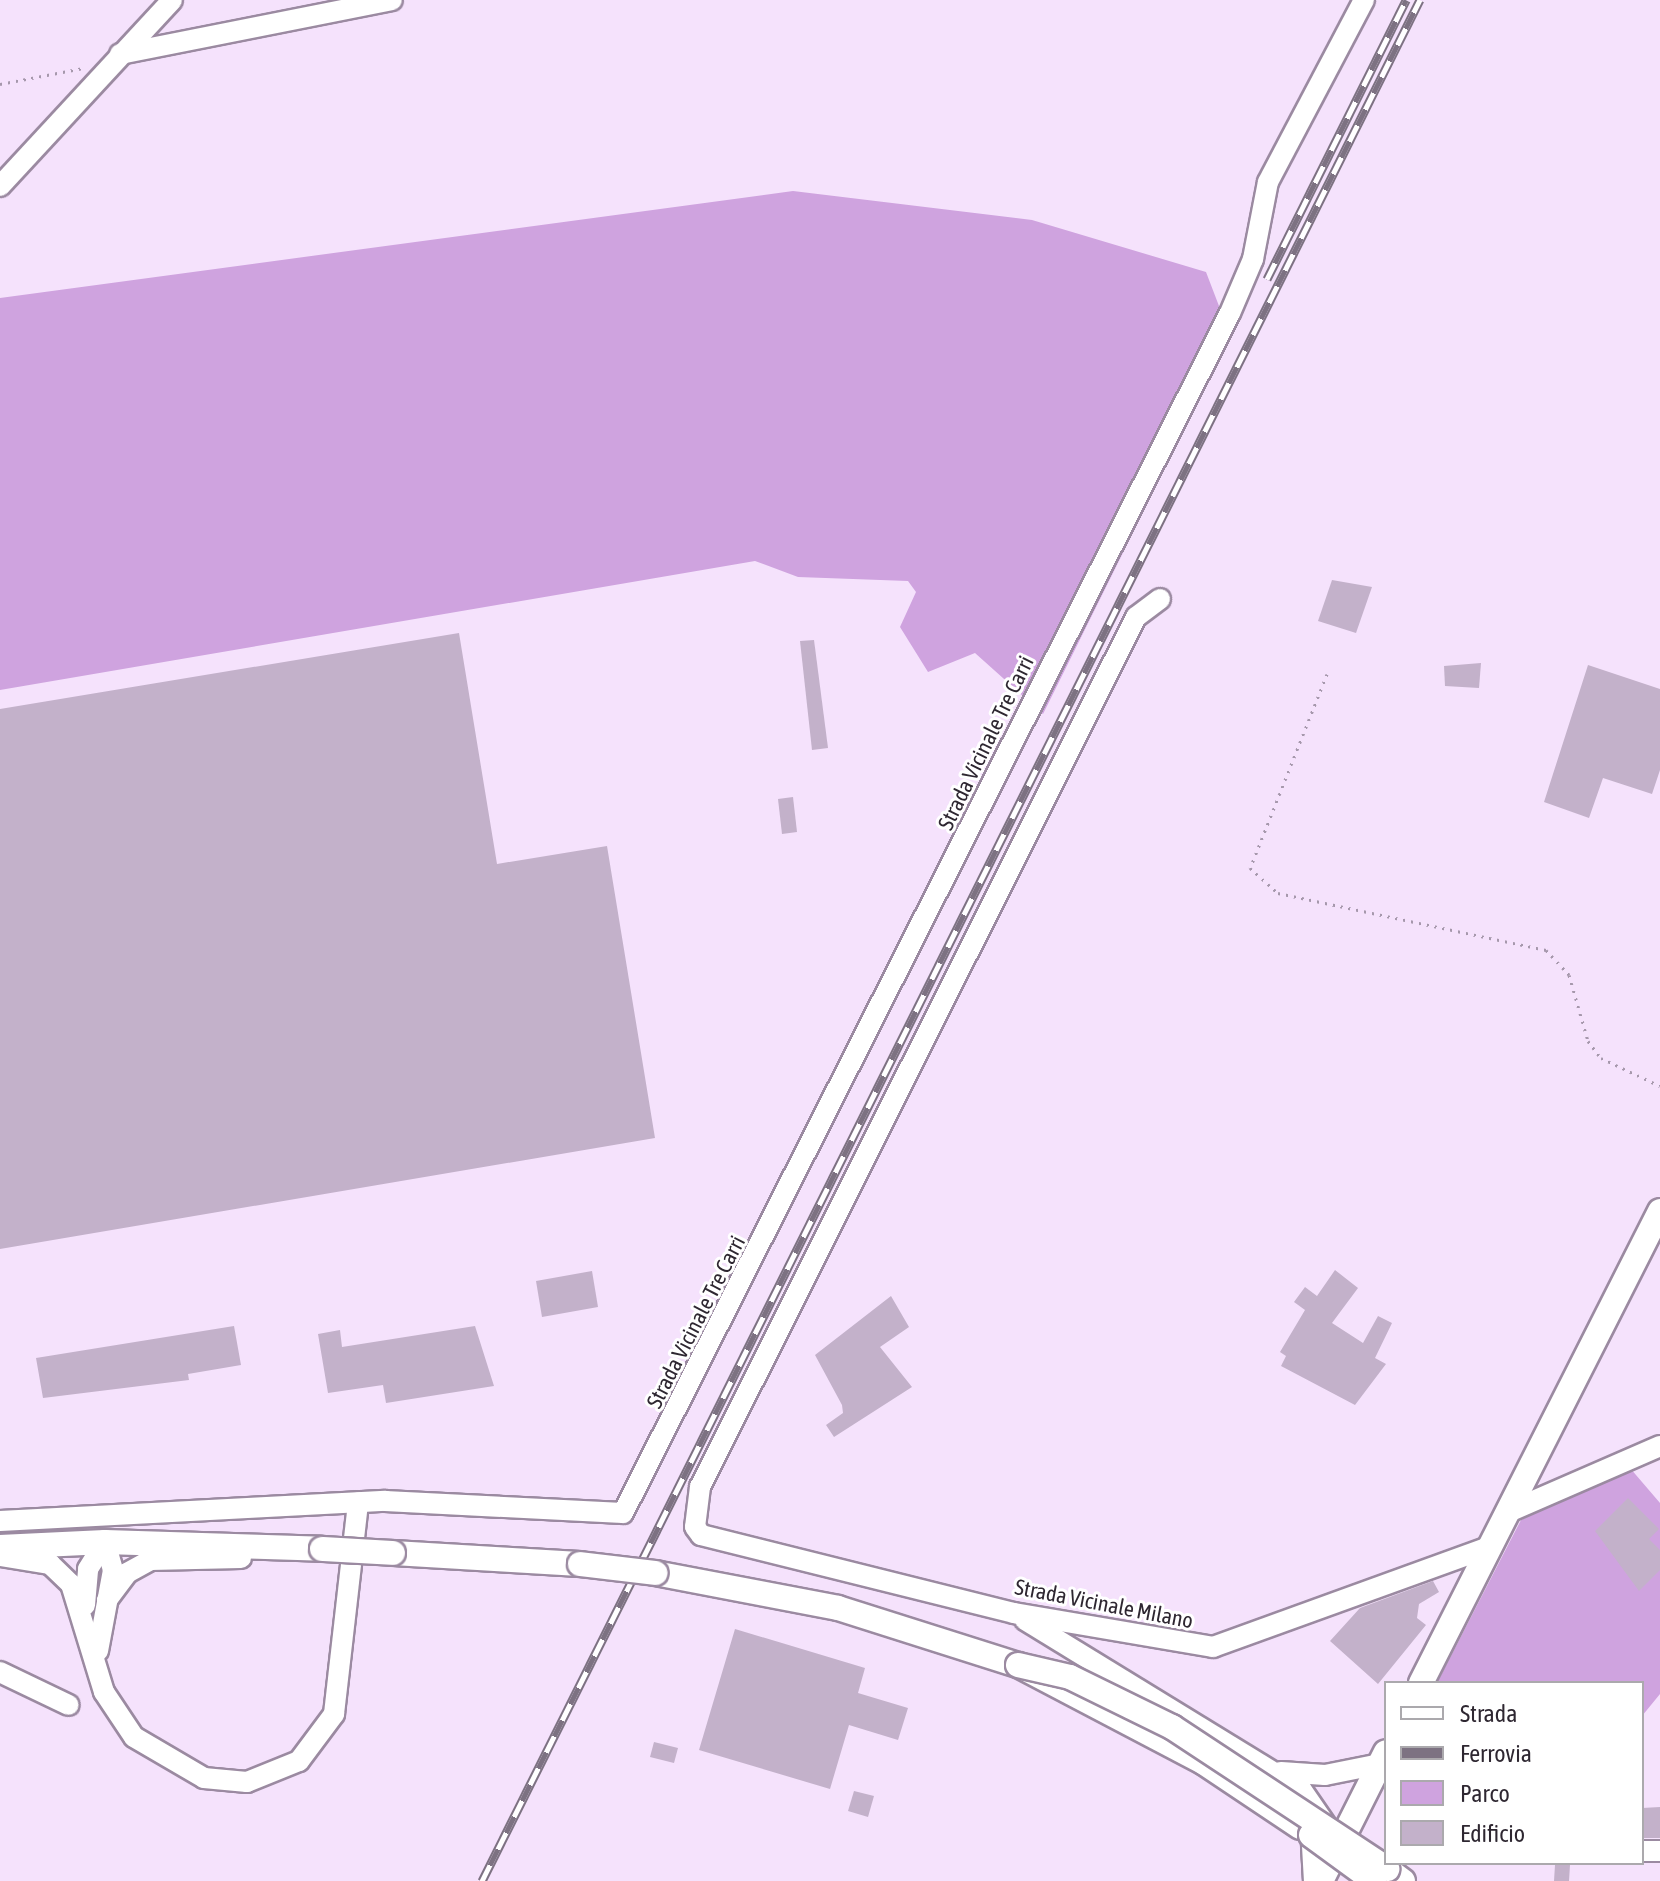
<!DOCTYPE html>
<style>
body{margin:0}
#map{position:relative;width:1660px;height:1881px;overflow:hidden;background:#f5e2fc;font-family:"Asap Condensed",sans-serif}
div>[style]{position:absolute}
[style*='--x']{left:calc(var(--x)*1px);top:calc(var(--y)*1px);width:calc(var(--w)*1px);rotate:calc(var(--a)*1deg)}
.green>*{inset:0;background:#cfa3df}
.building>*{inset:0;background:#c3b1ca}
.path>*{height:3px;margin-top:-1.5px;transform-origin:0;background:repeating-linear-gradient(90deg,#a698ac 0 2px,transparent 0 8px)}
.roads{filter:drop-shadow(2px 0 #9b8aa1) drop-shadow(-2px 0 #9b8aa1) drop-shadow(0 2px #9b8aa1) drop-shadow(0 -2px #9b8aa1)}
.minor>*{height:20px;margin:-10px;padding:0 10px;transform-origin:10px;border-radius:10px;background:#fff}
.major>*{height:24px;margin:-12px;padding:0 12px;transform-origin:12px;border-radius:12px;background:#fff}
.rail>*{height:9px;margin-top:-4.5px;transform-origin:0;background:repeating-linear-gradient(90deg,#fff 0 18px,#7d7282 0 36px);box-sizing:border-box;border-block:2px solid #7d7282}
.bridges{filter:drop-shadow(2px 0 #9b8aa1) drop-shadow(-2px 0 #9b8aa1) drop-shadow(0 2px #9b8aa1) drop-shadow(0 -2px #9b8aa1)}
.major-bridge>*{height:24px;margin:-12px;padding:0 12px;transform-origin:12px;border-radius:12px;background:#fff}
span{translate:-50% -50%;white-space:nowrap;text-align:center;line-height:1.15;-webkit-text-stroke:6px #fff;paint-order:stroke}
.street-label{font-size:22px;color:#2e2731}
.legend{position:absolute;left:1384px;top:1681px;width:260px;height:184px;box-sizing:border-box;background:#fff;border:2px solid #aba9ad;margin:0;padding:10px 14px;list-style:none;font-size:24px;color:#2e2731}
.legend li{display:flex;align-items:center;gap:16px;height:40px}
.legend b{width:40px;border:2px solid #aba9ad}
</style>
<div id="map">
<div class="green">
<i style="clip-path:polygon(793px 191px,1032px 220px,1206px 272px,1219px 306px,1240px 317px,1043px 714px,975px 653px,928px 672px,900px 627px,916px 592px,908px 581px,798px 577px,755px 561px,0 690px,0 298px)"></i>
<i style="clip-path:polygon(1630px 1468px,1660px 1503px,1660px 1694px,1642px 1716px,1642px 1683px,1437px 1683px,1521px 1520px)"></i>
</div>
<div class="building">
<i style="clip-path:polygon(1332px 580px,1372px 587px,1356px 633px,1318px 621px)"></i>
<i style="clip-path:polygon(459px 633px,497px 864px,607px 846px,655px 1138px,0 1249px,0 709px)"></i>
<i style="clip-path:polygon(814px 640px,828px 748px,812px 750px,800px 641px)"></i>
<i style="clip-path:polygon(1481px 663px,1479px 688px,1445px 686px,1444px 666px)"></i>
<i style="clip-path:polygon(1588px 665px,1660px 689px,1660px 770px,1652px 794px,1603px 778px,1589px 818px,1544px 802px)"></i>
<i style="clip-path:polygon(793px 797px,797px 832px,782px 834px,778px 799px)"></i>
<i style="clip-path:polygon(1335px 1270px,1358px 1288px,1332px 1323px,1363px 1343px,1378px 1316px,1392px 1323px,1375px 1358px,1386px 1364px,1355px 1405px,1281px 1366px,1286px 1356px,1280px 1352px,1305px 1310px,1294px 1302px,1305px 1287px,1317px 1296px)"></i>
<i style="clip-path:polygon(592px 1271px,598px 1307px,542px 1317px,536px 1281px)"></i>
<i style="clip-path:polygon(891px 1296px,909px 1327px,880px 1347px,912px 1387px,834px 1437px,826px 1425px,843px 1413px,842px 1405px,815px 1355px)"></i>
<i style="clip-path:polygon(234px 1326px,241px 1365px,188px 1374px,189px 1380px,43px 1398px,36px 1358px)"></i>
<i style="clip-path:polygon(475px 1326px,494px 1386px,386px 1403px,383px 1385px,328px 1393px,318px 1334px,340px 1330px,342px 1347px)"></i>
<i style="clip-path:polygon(1628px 1498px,1659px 1529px,1649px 1539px,1660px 1550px,1660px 1570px,1639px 1591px,1595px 1531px)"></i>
<i style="clip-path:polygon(1433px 1581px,1439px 1592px,1419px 1604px,1417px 1618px,1426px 1625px,1378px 1684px,1330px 1641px,1360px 1608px)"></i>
<i style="clip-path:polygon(735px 1629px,865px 1668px,858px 1693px,908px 1708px,898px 1740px,849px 1725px,830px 1789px,699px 1750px)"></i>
<i style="clip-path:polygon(654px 1742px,678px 1748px,674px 1763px,650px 1757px)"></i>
<i style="clip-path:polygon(854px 1791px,874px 1796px,868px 1817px,848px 1811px)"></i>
<i style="clip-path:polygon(1660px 1807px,1660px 1838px,1642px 1838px,1642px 1808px)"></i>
<i style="clip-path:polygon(1555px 1865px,1570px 1865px,1569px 1881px,1554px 1881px)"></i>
</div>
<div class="path">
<i style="--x:0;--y:84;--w:85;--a:-10.9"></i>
<i style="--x:1327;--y:674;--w:209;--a:111.6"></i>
<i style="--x:1250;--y:868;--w:38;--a:42"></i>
<i style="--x:1278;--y:893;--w:274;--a:12"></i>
<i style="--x:1546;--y:950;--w:34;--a:47"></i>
<i style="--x:1569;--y:975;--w:69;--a:73.9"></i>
<i style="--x:1588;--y:1041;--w:21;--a:53"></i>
<i style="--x:1601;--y:1058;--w:65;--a:25.4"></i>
</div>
<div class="roads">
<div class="minor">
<i style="--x:120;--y:54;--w:277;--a:-11.2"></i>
<i style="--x:0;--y:186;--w:253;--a:-47.2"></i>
<i style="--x:1160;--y:599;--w:30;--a:143"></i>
<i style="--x:1136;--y:617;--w:973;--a:116.62"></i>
<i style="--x:700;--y:1487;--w:40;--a:97.1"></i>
<i style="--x:695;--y:1527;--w:10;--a:53"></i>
<i style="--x:701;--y:1535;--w:323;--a:14"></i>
<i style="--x:1014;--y:1613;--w:202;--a:9.7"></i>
<i style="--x:1213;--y:1647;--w:294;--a:-19.9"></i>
<i style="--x:1506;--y:1513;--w:168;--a:-23.5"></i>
<i style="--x:0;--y:1521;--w:386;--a:-3"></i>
<i style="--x:385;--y:1501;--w:238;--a:2.9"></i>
<i style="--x:623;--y:1513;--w:1345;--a:-63.17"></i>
<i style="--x:1230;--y:313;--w:59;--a:-66.9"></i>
<i style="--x:1253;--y:259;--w:78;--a:-79"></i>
<i style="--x:1268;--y:182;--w:206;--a:-62.2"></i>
<i style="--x:0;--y:1556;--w:51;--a:9.1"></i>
<i style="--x:50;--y:1564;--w:29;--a:44"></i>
<i style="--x:71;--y:1584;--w:113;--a:73"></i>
<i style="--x:104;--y:1692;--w:54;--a:56.3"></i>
<i style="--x:134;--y:1737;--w:81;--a:30.4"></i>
<i style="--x:204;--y:1778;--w:43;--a:5.3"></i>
<i style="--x:247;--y:1782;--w:56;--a:-22"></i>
<i style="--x:299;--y:1761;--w:59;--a:-53.3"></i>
<i style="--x:334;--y:1714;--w:213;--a:-83.5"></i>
<i style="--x:107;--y:1600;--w:34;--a:-53"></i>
<i style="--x:127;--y:1573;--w:26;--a:-29"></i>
<i style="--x:150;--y:1560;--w:91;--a:-1.3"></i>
<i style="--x:85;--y:1605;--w:36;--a:-85"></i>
<i style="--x:88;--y:1569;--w:32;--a:-58"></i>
<i style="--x:1025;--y:1620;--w:324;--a:31.5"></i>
<i style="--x:1301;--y:1789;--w:55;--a:55.4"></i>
<i style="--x:98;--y:1651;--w:82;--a:-79.5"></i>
<i style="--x:113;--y:1570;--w:29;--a:-106"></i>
<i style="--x:0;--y:1672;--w:76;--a:25.6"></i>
<i style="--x:1281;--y:1772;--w:44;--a:3.9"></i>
<i style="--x:1325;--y:1775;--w:56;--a:-11.3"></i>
<i style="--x:1311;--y:1828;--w:53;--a:86.8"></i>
<i style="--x:1642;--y:1851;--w:18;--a:0"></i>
</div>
<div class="major">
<i style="--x:0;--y:1547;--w:105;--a:-2.7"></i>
<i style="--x:105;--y:1542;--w:217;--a:1.8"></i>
<i style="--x:393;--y:1553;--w:187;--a:3.4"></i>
<i style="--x:655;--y:1573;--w:186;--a:10.8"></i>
<i style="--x:838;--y:1608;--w:189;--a:17.6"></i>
<i style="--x:1018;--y:1665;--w:209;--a:27.7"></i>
<i style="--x:1203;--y:1762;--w:117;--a:33.8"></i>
<i style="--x:1421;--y:1683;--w:529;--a:-63.14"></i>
<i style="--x:1387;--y:1869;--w:20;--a:37"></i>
<i style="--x:1321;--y:1881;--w:144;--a:-63.3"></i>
</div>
</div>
<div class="rail">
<i style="--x:1267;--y:279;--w:312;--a:-63.5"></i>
<i style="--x:482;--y:1881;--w:2102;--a:-63.5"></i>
</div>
<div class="bridges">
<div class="major-bridge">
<i style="--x:322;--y:1549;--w:71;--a:3.2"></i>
<i style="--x:580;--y:1564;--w:76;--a:6.8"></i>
<i style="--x:1018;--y:1665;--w:53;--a:13"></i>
<i style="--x:1070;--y:1677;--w:114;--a:26.1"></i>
<i style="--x:1172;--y:1727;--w:258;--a:33.4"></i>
<i style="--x:1311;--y:1835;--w:78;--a:36.1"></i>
</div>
</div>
<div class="street-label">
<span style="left:986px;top:743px;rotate:-64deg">Strada Vicinale Tre Carri</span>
<span style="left:696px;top:1322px;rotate:-63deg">Strada Vicinale Tre Carri</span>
<span style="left:1104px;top:1604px;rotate:11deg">Strada Vicinale Milano</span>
</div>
<ul class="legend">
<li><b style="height:10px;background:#fff"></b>Strada</li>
<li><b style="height:10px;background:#7d7282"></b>Ferrovia</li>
<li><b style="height:22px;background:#cfa3df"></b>Parco</li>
<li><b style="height:22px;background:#c3b1ca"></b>Edificio</li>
</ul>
</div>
